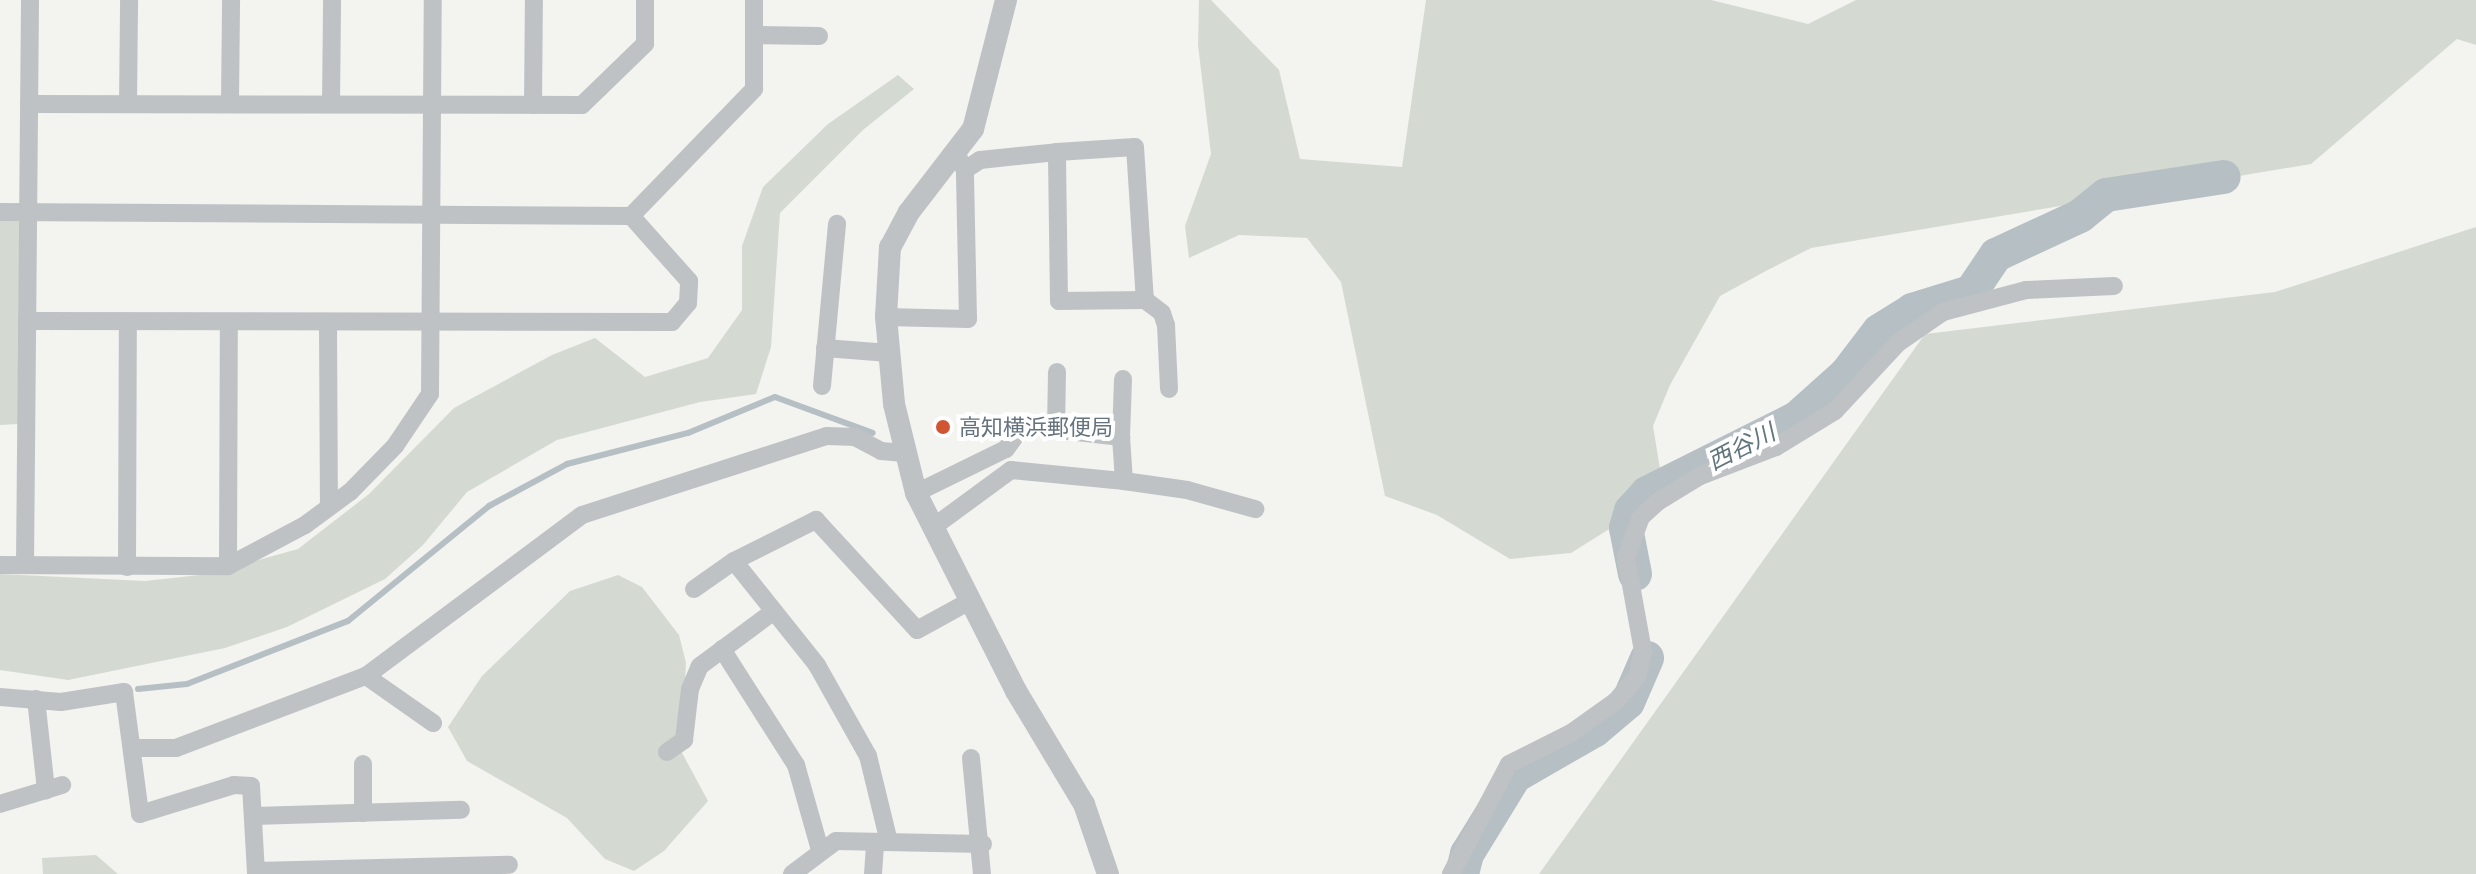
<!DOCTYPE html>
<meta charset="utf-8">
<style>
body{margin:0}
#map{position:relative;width:2476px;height:874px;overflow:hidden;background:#f3f3f0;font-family:Barlow,"Noto Sans JP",sans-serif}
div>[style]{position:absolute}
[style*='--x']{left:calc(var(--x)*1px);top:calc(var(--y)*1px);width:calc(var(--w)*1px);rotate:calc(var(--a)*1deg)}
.green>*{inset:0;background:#d4dad1}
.stream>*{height:6px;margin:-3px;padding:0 3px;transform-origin:3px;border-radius:3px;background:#b6c0c4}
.river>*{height:34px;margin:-17px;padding:0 17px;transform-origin:17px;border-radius:17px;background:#b6c0c4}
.minor>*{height:18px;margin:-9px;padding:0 9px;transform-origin:9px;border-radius:9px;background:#bfc2c5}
.tertiary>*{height:22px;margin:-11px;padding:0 11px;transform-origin:11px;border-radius:11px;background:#bfc2c5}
.dots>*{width:22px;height:22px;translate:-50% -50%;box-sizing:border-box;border:4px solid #fff;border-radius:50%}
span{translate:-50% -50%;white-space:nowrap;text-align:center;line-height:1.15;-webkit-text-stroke:8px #fff;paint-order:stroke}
.poi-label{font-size:22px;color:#65737e}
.left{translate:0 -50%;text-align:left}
.water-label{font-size:24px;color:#61757b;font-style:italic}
</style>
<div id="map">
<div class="green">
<i style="clip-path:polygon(1199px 0,1211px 0,1279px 70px,1300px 159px,1402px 167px,1426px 0,1711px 0,1808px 24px,1856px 0,2476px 0,2476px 45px,2457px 39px,2311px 164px,1811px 248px,1764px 272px,1720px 296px,1670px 385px,1653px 426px,1663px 487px,1627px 518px,1571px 553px,1510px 559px,1437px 515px,1385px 496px,1341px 282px,1307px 238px,1239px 235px,1189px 258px,1185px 226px,1211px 154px,1198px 45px)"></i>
<i style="clip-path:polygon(898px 75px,914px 89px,863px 130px,780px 213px,771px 347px,756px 394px,700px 402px,557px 440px,467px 492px,423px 545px,385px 579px,287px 627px,225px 648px,68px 680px,0 670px,0 574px,145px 581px,209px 574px,298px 549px,369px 494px,454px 408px,552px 355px,595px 338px,645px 377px,708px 358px,742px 310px,742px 246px,763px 187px,828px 124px)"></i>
<i style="clip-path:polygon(0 221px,22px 221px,18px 424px,0 425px)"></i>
<i style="clip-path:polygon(2476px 227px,2476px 874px,1539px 874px,1925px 334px,2275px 292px)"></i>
<i style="clip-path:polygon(618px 575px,642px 587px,679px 635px,686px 663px,681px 751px,708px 801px,664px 851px,634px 871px,605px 859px,567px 818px,467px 761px,448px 727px,482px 676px,570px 591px)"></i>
<i style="clip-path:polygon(96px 855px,118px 874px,43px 874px,42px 858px)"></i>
</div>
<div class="stream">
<i style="--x:138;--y:689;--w:49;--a:-5.8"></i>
<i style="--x:187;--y:684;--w:173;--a:-21.4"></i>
<i style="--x:348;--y:621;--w:182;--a:-39.2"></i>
<i style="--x:489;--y:506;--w:89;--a:-28.3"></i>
<i style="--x:567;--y:464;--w:125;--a:-14.4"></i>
<i style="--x:688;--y:433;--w:94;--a:-22.5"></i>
<i style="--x:775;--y:397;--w:104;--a:20.2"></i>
</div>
<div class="river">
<i style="--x:1635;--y:574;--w:47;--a:-101.1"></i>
<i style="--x:1626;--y:528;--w:18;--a:-74"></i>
<i style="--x:1631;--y:511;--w:24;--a:-48"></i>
<i style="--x:1647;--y:493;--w:168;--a:-26.6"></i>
<i style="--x:1797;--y:418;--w:66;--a:-41.9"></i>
<i style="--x:1846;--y:374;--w:54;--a:-52.5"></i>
<i style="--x:1879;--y:331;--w:39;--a:-32"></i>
<i style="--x:1912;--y:310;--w:62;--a:-17"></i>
<i style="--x:1971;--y:292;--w:45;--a:-56"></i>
<i style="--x:1996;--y:255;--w:93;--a:-24.9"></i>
<i style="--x:2080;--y:216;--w:33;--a:-39"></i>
<i style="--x:2106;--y:195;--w:119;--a:-8.7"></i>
<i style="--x:1462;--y:874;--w:21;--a:-76"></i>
<i style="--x:1467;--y:854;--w:92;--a:-58.4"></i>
<i style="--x:1515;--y:776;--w:92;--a:-29.9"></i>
<i style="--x:1595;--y:730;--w:43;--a:-40.3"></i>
<i style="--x:1628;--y:702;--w:48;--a:-66.6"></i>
</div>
<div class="minor">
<i style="--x:754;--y:35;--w:65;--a:0.9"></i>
<i style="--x:230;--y:102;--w:102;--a:-89.4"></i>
<i style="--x:128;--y:103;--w:103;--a:-89.4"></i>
<i style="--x:331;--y:103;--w:103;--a:-89.4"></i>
<i style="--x:29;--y:104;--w:553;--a:0.1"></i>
<i style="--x:582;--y:105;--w:88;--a:-44.1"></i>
<i style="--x:645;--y:44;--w:44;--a:-90"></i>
<i style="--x:533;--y:105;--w:105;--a:-89.5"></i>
<i style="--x:957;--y:155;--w:17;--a:62"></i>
<i style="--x:965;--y:170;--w:18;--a:-34"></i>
<i style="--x:980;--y:160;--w:77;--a:-5.9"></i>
<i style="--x:1057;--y:152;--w:78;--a:-3.7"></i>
<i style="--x:1135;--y:147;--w:153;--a:86.3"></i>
<i style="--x:1145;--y:300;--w:86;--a:179.3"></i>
<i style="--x:1059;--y:301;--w:149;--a:-90.8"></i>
<i style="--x:0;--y:212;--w:631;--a:0.36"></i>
<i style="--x:631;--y:216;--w:177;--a:-45.9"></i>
<i style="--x:754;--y:89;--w:89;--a:-90"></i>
<i style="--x:1145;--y:300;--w:21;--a:37"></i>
<i style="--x:1162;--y:313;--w:13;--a:72"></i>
<i style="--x:1166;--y:325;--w:64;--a:87.3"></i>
<i style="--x:886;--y:317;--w:82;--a:1.4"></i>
<i style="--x:968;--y:319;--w:149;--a:-91.2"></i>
<i style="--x:27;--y:321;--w:645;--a:0.09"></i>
<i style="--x:672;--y:322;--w:25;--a:-50"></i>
<i style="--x:688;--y:303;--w:22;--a:-87"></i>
<i style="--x:689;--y:281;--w:87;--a:-131.7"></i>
<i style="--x:328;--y:324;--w:183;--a:89.7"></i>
<i style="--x:825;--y:348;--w:64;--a:4.5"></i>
<i style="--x:822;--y:386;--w:163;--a:-84.7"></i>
<i style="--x:1056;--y:429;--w:57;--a:-89"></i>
<i style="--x:1124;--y:481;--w:64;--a:8.1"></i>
<i style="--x:1187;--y:490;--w:71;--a:15.6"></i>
<i style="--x:916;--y:493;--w:100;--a:-26.1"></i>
<i style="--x:1006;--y:449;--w:29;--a:-54"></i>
<i style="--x:1023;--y:426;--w:99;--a:6.4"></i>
<i style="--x:1121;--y:437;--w:58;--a:-88"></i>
<i style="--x:932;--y:528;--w:98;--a:-36.3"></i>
<i style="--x:1011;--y:470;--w:114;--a:5.6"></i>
<i style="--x:1124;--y:481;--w:44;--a:-93.9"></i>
<i style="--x:0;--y:565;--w:228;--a:0.3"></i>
<i style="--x:228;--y:566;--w:87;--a:-28"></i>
<i style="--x:305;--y:525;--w:56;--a:-36.3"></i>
<i style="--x:350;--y:492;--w:64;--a:-45.6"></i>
<i style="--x:395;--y:446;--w:63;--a:-56.1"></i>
<i style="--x:430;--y:394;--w:394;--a:-89.6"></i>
<i style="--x:25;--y:565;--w:565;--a:-89.49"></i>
<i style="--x:228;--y:566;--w:242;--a:-89.8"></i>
<i style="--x:127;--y:567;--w:244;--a:-89.8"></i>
<i style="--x:694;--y:589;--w:49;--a:-35"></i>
<i style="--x:722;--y:649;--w:138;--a:57.5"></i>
<i style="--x:796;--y:765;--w:88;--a:74.2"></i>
<i style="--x:366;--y:676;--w:82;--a:35"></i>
<i style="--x:0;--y:697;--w:61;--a:4.7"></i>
<i style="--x:61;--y:702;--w:64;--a:-9"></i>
<i style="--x:124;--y:692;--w:123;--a:82.5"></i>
<i style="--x:140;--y:814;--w:98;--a:-17.1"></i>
<i style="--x:234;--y:785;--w:17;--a:3"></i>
<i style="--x:251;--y:786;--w:88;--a:86.7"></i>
<i style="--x:36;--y:699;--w:92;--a:83.7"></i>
<i style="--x:133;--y:748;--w:43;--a:0"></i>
<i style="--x:176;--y:748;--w:203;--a:-20.8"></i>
<i style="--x:366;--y:676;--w:269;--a:-36.7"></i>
<i style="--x:582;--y:515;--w:257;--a:-17.9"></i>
<i style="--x:827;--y:436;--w:28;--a:2"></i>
<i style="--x:855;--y:437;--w:30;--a:28"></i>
<i style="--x:881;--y:451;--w:23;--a:5"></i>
<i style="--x:667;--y:752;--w:21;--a:-35"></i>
<i style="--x:684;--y:740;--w:51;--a:-83.3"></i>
<i style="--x:690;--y:689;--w:25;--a:-67"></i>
<i style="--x:700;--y:666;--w:92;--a:-36.6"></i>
<i style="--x:971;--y:758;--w:117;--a:84.6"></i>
<i style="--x:0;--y:804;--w:65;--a:-17"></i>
<i style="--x:363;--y:813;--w:49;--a:-90"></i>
<i style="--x:253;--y:816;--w:208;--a:-1.7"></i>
<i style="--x:889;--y:842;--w:89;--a:-103.7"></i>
<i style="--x:868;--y:756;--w:104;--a:-119.3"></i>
<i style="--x:817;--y:665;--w:133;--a:-128.6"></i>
<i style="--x:734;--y:561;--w:92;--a:-26.6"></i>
<i style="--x:816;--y:520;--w:149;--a:47.4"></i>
<i style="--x:917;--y:630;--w:58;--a:-28.8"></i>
<i style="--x:256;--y:871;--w:253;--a:-1.4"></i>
<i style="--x:792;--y:874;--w:55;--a:-36.9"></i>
<i style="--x:836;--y:841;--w:147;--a:1.2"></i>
<i style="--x:873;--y:874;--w:32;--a:-86"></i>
<i style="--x:1451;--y:874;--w:124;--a:-62.2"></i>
<i style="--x:1509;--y:764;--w:69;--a:-26.6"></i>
<i style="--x:1571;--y:733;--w:55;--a:-35.4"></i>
<i style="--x:1616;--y:701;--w:32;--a:-49"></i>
<i style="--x:1637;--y:677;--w:27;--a:-77"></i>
<i style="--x:1643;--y:651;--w:96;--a:-100.3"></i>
<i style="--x:1626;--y:557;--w:43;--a:-69.4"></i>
<i style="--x:1641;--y:517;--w:24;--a:-42"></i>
<i style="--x:1659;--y:501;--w:48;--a:-31.4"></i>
<i style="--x:1700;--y:476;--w:81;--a:-20.9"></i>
<i style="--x:1776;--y:447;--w:69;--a:-31.4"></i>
<i style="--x:1835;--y:411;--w:93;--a:-47.2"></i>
<i style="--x:1898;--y:343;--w:55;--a:-34.6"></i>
<i style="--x:1943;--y:312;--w:86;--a:-14.8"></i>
<i style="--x:2026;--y:290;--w:88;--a:-2.6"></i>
</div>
<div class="tertiary">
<i style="--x:1006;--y:0;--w:133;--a:104.3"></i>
<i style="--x:973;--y:129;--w:105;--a:127.6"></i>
<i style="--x:909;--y:212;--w:40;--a:118"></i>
<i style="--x:890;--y:247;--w:70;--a:93.3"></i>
<i style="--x:886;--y:317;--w:87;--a:84.7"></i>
<i style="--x:894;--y:404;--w:92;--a:76.1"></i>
<i style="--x:916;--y:493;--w:222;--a:63.2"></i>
<i style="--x:1016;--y:691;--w:132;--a:59"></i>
<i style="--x:1084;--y:804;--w:74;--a:71.1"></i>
</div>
<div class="dots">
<i style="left:943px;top:427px;background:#d05533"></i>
</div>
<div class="poi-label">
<span class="left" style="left:959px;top:427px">高知横浜郵便局</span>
</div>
<div class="water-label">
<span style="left:1741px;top:446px;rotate:-27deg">西谷川</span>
</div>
</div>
